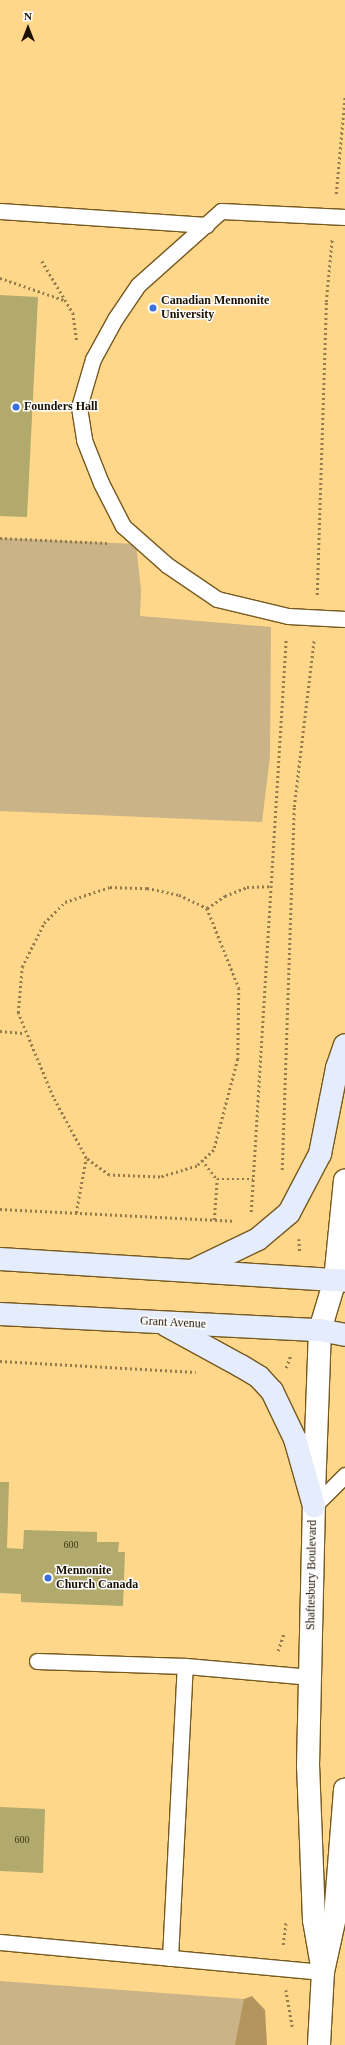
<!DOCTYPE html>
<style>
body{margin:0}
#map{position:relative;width:345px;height:2045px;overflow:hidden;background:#fed78b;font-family:"Times New Roman",serif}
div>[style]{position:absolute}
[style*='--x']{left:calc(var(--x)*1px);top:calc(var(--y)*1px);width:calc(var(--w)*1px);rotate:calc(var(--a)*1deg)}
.green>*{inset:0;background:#cab387}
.forest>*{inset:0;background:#b3955d}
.building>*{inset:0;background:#b1aa6c}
.path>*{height:2.5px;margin-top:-1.25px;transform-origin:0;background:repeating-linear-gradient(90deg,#957b4b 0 2px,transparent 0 5px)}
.roads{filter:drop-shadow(1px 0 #75591f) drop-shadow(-1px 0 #75591f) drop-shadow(0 1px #75591f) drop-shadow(0 -1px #75591f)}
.service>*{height:15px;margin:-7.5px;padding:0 7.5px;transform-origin:7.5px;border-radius:7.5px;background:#fff}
.tertiary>*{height:22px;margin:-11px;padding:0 11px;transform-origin:11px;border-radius:11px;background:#fff}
.secondary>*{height:22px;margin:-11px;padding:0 11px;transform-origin:11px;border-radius:11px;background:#e5edfc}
.dots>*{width:11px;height:11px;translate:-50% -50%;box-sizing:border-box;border:2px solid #fefefe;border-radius:50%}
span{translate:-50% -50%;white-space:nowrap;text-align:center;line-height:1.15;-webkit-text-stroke:3px #fefefe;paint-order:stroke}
.number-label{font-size:10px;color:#41371b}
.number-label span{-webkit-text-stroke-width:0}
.poi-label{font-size:12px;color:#1c1100;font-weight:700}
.left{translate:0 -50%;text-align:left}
.street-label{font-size:12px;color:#1c1100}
.north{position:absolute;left:8px;top:8px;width:40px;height:40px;-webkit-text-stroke:3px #fefefe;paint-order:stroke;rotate:0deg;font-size:11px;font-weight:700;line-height:16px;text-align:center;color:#1c1100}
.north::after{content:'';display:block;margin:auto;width:14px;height:18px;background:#1c1100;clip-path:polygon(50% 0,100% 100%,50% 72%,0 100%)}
</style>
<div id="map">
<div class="green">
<i style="clip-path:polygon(0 538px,136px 544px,141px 590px,140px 616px,271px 627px,270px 757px,262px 822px,0 811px)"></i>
<i style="clip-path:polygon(0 1981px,244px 1999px,243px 2015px,235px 2045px,0 2045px)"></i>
</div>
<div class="forest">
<i style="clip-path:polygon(252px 1996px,265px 2010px,267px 2045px,235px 2045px,244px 1999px)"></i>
</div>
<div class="building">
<i style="clip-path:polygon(0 295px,38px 297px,27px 517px,0 516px)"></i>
<i style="clip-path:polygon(0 1482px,9px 1482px,7px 1548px,23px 1549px,24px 1530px,97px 1532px,97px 1542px,119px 1542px,118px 1552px,125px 1552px,123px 1606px,21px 1602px,21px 1594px,0 1593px)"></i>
<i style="clip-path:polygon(0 1807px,45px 1809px,43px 1873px,0 1871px)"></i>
</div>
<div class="path">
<i style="--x:336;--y:194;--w:99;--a:-84.8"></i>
<i style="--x:42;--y:261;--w:61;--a:59.2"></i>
<i style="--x:73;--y:313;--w:27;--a:82"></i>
<i style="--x:0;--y:278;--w:68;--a:19"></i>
<i style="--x:0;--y:538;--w:107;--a:2.7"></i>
<i style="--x:317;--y:595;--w:293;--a:-88.2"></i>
<i style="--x:326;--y:302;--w:63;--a:-84.6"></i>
<i style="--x:207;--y:908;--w:86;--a:68.2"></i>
<i style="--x:239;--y:988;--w:71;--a:90.8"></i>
<i style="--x:238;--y:1059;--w:94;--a:104.8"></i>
<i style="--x:214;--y:1150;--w:23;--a:137"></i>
<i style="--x:197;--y:1166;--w:39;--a:163"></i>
<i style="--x:160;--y:1177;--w:51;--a:-177.8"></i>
<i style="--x:109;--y:1175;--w:29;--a:-144"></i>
<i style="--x:86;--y:1158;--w:69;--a:-118.4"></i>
<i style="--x:53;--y:1097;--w:91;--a:-112.6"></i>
<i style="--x:18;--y:1013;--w:46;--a:-85"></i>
<i style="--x:22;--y:967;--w:49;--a:-63.4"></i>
<i style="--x:44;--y:923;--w:30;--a:-45"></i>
<i style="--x:65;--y:902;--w:47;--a:-18.4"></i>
<i style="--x:110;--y:887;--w:37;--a:2"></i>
<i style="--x:147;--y:888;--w:33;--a:12"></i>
<i style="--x:179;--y:895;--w:31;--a:25"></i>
<i style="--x:207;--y:908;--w:22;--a:-34"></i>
<i style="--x:225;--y:896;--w:24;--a:-22"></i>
<i style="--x:247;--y:887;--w:24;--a:-2"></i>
<i style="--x:0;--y:1031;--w:25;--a:5"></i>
<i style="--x:202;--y:1160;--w:24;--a:52"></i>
<i style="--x:217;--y:1179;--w:36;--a:0"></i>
<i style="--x:282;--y:1170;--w:363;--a:-88.1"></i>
<i style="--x:294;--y:807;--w:168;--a:-83.2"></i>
<i style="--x:0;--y:1209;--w:233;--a:2.9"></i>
<i style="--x:251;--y:1212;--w:575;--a:-86.51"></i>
<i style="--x:76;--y:1213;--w:56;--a:-79.7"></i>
<i style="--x:214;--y:1220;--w:41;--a:-85.8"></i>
<i style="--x:299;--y:1239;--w:13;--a:86"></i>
<i style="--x:0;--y:1361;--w:196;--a:3.2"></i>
<i style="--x:286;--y:1368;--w:15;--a:-70"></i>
<i style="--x:278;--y:1651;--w:19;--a:-72"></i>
<i style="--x:283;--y:1945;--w:24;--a:-83"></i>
<i style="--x:286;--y:1990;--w:40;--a:80"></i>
</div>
<div class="roads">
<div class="service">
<i style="--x:0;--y:211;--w:207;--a:3.9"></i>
<i style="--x:345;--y:217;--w:124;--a:-177.2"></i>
<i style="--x:221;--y:211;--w:111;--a:138.3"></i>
<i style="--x:138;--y:285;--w:41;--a:124.1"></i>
<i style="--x:115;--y:319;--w:46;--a:118.8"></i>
<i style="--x:93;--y:359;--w:50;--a:106.3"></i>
<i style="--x:79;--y:407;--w:33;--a:81"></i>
<i style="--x:84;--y:440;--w:46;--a:68.4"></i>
<i style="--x:101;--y:483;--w:48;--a:62.9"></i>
<i style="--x:123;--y:526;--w:59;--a:41.6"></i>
<i style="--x:167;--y:565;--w:60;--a:34.2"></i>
<i style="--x:217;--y:599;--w:73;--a:13.5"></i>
<i style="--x:288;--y:616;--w:57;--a:3"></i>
<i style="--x:314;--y:1506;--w:44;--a:-45"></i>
<i style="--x:37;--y:1661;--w:148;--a:1.9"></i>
<i style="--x:0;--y:1942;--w:324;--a:5.3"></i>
<i style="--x:170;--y:1958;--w:292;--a:-87.1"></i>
<i style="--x:185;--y:1666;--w:125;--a:5"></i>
</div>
<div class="tertiary">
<i style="--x:323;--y:1972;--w:53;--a:-99.8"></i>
<i style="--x:314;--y:1920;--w:154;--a:-92.2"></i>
<i style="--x:308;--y:1766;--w:273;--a:-88.7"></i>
<i style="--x:314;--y:1493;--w:163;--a:-87.9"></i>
<i style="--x:320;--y:1330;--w:52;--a:-73.3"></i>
<i style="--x:335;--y:1280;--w:100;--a:-84.3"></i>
<i style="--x:319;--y:2045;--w:73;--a:-86.9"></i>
<i style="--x:323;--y:1972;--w:56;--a:-77.7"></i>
<i style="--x:335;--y:1917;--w:128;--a:-85.5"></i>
</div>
<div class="secondary">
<i style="--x:0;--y:1259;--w:346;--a:3.6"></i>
<i style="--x:194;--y:1270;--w:71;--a:-25.8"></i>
<i style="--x:258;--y:1239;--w:40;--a:-40"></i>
<i style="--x:289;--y:1213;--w:67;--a:-62.3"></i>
<i style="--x:320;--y:1154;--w:88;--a:-78.8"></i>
<i style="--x:337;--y:1068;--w:24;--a:-71"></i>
<i style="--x:0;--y:1314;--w:320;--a:2.9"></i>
<i style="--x:320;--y:1330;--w:25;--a:11"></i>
<i style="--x:166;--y:1325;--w:85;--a:28.7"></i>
<i style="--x:241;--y:1366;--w:21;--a:31"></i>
<i style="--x:259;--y:1377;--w:19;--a:47"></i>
<i style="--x:272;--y:1391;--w:53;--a:64.4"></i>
<i style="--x:295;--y:1439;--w:70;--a:74.2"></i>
</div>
</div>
<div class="dots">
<i style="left:153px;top:308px;background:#3a6fdf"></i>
<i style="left:16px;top:407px;background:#3a6fdf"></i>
<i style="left:48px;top:1578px;background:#3a6fdf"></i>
</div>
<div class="number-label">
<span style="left:71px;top:1545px">600</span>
<span style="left:22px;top:1840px">600</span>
</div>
<div class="poi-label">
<span class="left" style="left:161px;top:308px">Canadian Mennonite<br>University</span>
<span class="left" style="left:24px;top:407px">Founders Hall</span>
<span class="left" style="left:56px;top:1578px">Mennonite<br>Church Canada</span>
</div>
<div class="street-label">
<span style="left:173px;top:1323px;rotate:3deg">Grant Avenue</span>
<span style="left:312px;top:1575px;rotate:-89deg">Shaftesbury Boulevard</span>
</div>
<div class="north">N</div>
</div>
